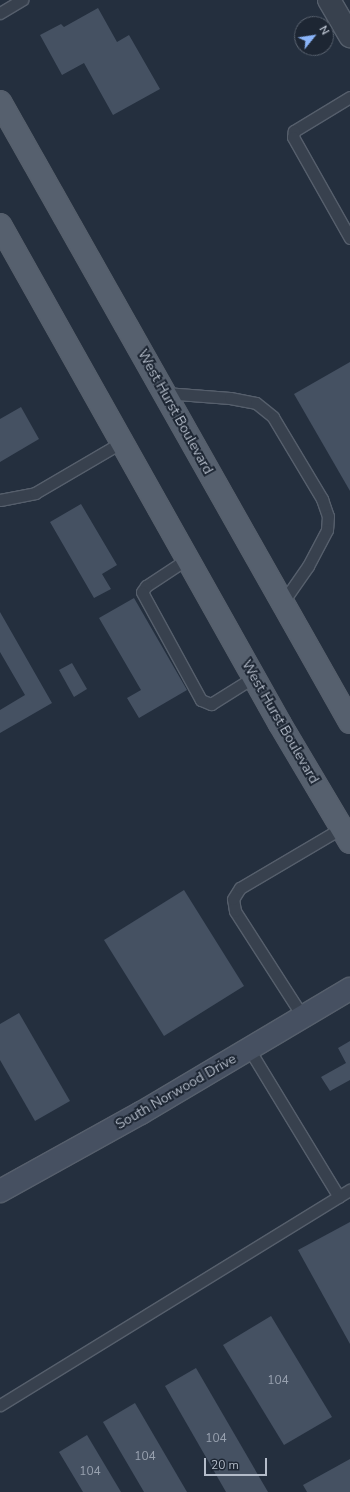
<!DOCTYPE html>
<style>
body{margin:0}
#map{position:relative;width:350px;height:1492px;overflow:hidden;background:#242f3e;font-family:"Nunito Sans",sans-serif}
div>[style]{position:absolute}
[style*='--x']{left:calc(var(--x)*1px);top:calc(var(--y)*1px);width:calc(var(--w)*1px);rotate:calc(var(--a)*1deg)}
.building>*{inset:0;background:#455162}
.roads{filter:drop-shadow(1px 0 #565f6c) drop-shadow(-1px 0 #565f6c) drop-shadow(0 1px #565f6c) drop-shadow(0 -1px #565f6c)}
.service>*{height:11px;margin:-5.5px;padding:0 5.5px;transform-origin:5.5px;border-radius:5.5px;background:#38414e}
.minor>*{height:22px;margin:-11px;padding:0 11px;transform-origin:11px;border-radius:11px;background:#38414e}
.secondary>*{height:22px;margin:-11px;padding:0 11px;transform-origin:11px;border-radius:11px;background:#465061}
.primary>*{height:22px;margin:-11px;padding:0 11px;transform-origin:11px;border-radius:11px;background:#56606e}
span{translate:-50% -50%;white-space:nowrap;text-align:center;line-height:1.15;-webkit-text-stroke:4px #1d2633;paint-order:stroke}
.number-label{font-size:12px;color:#98a1af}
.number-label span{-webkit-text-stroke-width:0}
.street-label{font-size:14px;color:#b4bcc9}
.north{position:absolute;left:294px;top:16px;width:40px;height:40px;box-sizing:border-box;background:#1d2633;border:1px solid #59626f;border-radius:50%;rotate:60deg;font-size:11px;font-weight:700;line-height:16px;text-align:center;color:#b4bcc9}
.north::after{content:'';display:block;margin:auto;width:14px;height:18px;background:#8ab4f8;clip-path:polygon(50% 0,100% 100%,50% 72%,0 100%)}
.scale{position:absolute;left:204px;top:1458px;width:63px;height:18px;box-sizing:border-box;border:2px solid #b4bcc9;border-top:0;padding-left:5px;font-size:12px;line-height:14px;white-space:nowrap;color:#b4bcc9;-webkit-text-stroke:3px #1d2633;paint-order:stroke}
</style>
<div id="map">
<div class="building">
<i style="clip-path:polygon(98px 8px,117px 42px,129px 35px,160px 89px,113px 115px,84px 63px,62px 75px,40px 35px,61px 24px,64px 27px)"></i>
<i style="clip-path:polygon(350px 362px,350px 491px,294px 394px)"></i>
<i style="clip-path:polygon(21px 407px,39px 439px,0 462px,0 419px)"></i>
<i style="clip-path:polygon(81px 504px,117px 565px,102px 574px,111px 589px,94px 598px,50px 522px)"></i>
<i style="clip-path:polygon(134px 598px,187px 690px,139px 718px,127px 698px,141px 690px,99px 618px)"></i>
<i style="clip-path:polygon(0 612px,52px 703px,0 733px,0 710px,25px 695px,0 652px)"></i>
<i style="clip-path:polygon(72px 663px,87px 689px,74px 697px,59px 670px)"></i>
<i style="clip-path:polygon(184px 890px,244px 986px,164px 1036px,104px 940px)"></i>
<i style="clip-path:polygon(19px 1013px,70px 1101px,35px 1121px,0 1060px,0 1024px)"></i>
<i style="clip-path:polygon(350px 1041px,350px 1080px,330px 1091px,321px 1077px,346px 1063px,338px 1048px)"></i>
<i style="clip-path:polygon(350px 1222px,350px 1344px,298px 1250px)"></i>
<i style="clip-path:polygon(271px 1316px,332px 1417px,284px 1445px,223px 1345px)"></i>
<i style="clip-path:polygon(196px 1368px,268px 1492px,226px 1492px,165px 1386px)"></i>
<i style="clip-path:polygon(135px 1403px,187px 1492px,144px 1492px,103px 1422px)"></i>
<i style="clip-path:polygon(87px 1435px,121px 1492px,83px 1492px,59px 1452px)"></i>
<i style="clip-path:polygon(350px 1459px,350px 1492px,307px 1492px,303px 1485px)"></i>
</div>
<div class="roads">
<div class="service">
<i style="--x:0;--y:13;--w:26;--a:-31"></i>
<i style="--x:350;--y:97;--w:66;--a:148.7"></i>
<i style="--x:294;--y:131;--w:6;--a:99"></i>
<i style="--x:293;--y:137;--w:116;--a:60.6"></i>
<i style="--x:165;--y:393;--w:65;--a:4.4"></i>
<i style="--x:230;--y:398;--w:26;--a:11"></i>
<i style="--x:256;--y:403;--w:22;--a:39"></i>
<i style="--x:273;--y:417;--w:96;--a:59.1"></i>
<i style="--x:322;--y:499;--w:18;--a:71"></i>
<i style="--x:328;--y:516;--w:14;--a:94"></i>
<i style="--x:327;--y:530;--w:41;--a:117.8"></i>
<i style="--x:308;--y:566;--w:44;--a:124.8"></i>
<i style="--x:0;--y:500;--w:36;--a:-11"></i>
<i style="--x:35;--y:493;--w:101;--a:-30.4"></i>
<i style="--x:187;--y:559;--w:49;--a:146.6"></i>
<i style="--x:146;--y:586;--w:7;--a:124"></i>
<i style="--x:142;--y:592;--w:123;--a:61.4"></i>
<i style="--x:201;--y:700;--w:11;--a:22"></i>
<i style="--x:211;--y:704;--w:51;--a:-32.1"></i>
<i style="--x:303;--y:1017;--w:126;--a:-122.7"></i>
<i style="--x:235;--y:911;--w:12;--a:-99"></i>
<i style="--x:233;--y:899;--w:13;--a:-58"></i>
<i style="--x:240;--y:888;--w:118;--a:-30.5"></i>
<i style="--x:249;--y:1049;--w:173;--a:58.7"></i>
<i style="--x:0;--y:1405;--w:411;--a:-31.6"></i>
</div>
<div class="minor">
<i style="--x:329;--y:0;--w:42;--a:59.7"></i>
</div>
<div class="secondary">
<i style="--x:0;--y:1191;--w:161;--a:-29"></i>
<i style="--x:141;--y:1113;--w:243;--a:-30.7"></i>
</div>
<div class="primary">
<i style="--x:0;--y:102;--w:712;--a:60.55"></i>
<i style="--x:0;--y:225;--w:572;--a:60.7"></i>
<i style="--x:280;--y:724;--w:137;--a:59.3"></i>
</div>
</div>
<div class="number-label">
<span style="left:278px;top:1381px">104</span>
<span style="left:216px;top:1439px">104</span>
<span style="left:145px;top:1457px">104</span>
<span style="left:90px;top:1472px">104</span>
</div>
<div class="street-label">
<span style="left:175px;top:412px;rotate:61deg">West Hurst Boulevard</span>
<span style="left:280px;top:722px;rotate:60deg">West Hurst Boulevard</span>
<span style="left:176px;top:1092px;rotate:-30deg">South Norwood Drive</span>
</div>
<div class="north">N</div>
<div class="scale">20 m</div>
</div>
